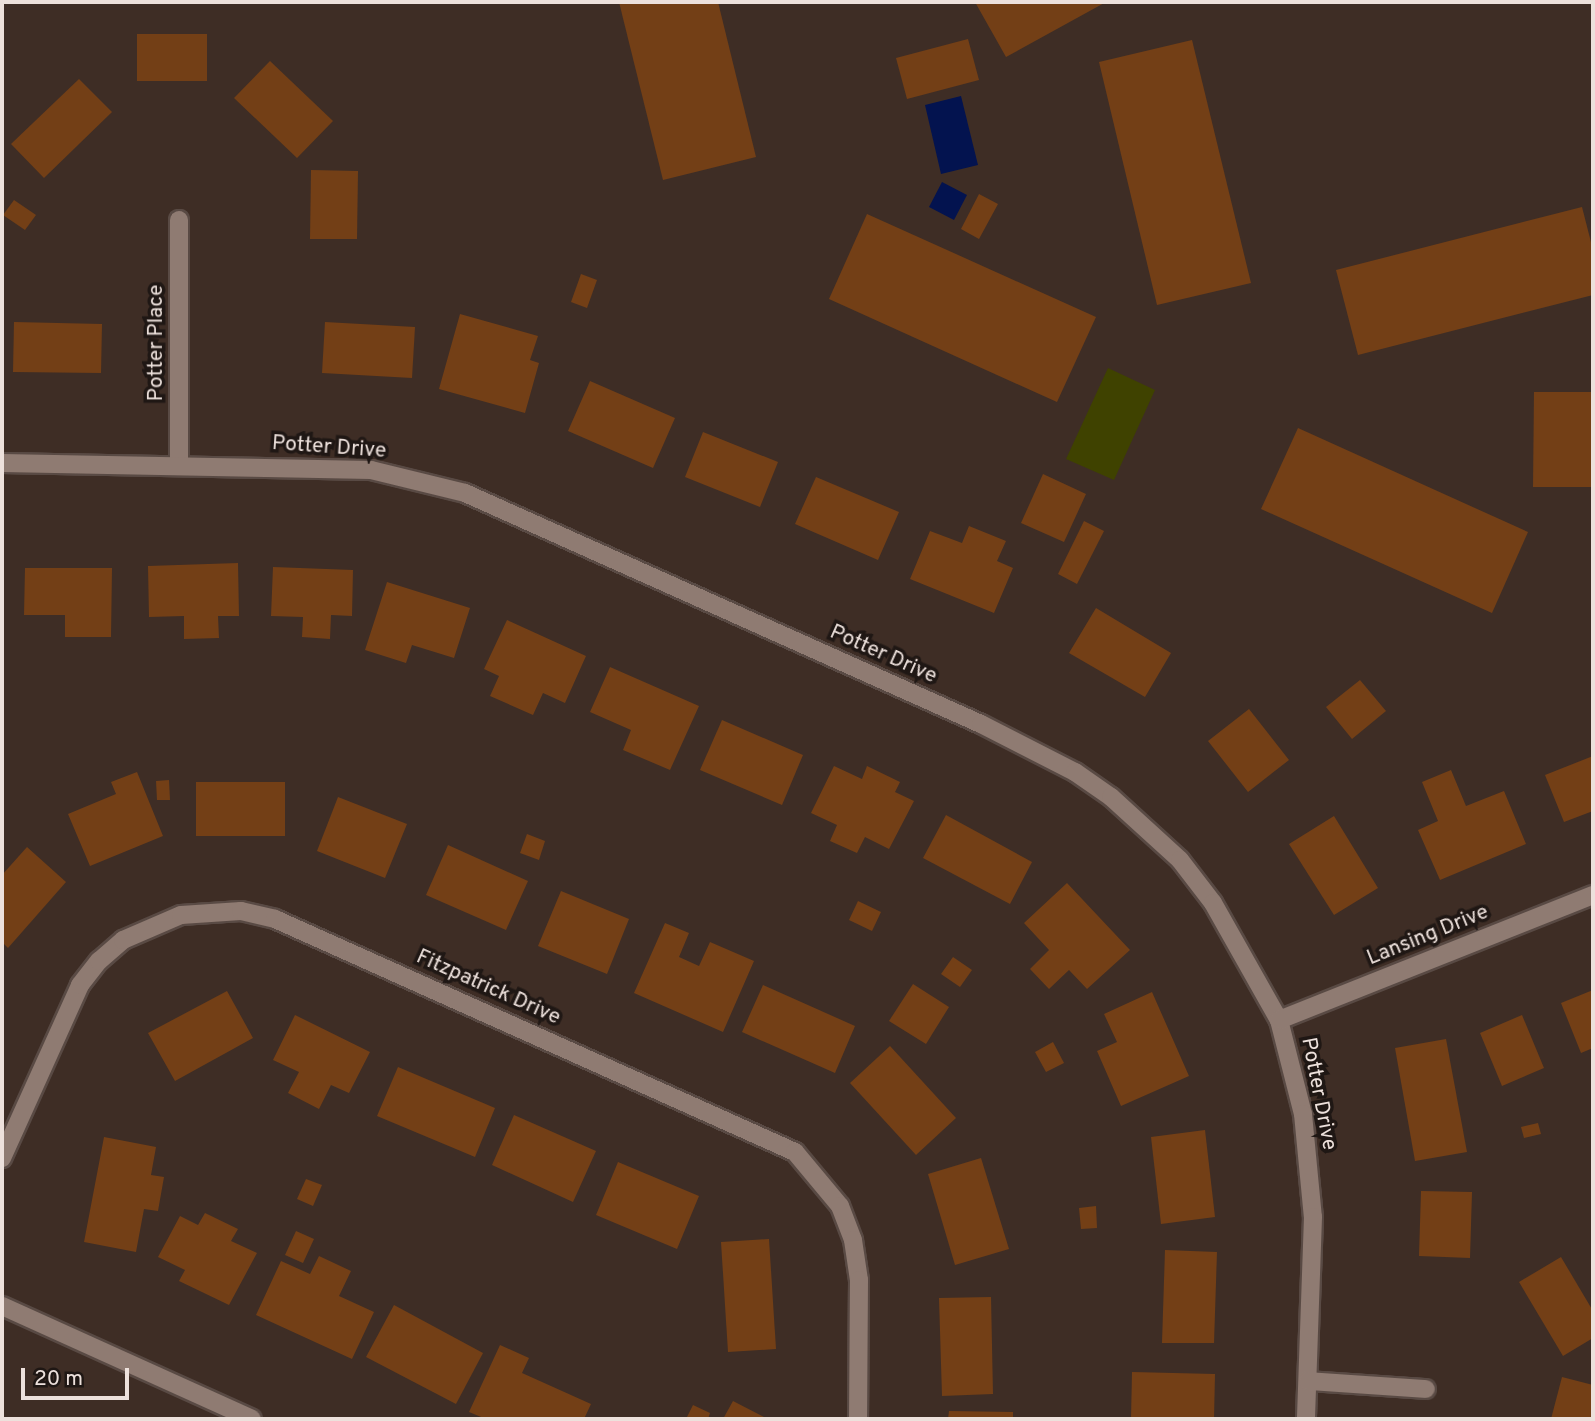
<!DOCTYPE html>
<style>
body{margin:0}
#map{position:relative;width:1595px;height:1421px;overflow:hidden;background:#3e2d25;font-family:Overpass,sans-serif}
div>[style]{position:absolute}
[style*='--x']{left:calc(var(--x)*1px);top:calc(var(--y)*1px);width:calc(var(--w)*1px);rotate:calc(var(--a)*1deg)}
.green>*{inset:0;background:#3f4200}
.water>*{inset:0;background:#03134f}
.building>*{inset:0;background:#733f16}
.roads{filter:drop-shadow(2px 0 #594a44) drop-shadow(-2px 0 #594a44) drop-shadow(0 2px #594a44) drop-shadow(0 -2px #594a44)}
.minor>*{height:18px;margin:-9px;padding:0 9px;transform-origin:9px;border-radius:9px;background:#8f7b72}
span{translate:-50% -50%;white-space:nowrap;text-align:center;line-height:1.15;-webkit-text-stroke:7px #1f1714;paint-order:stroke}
.street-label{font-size:21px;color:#ede1dc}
.frame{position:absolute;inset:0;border:4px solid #ede1dc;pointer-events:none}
.scale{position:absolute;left:21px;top:1368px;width:108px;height:32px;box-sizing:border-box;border:4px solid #ede1dc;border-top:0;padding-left:9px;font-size:21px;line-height:24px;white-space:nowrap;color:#ede1dc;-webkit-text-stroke:5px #1f1714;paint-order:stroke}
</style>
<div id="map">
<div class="green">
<i style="clip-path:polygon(1108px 368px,1155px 390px,1114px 480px,1066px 459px)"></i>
</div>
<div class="water">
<i style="clip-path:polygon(961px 96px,978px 165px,941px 174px,925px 105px)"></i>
<i style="clip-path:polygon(942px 182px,967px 195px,954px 220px,929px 207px)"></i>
</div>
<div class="building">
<i style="clip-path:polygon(619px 2px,718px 2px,756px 157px,663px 180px)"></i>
<i style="clip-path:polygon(975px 2px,1106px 2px,1006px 57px)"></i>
<i style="clip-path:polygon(137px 34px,207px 34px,207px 81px,137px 81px)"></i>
<i style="clip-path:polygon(968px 39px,979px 80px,907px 99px,896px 58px)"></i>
<i style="clip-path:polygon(1192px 40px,1251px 283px,1157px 305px,1099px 62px)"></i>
<i style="clip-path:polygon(270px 61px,333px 121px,297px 158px,234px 98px)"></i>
<i style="clip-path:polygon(79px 79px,112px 112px,44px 178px,11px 144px)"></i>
<i style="clip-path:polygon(311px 170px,358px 171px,357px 239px,310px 239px)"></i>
<i style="clip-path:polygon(979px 194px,998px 204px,979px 239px,961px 229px)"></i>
<i style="clip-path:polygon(14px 200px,36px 215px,25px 230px,3px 215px)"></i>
<i style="clip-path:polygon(1582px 207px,1593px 250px,1593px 295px,1358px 355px,1336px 270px)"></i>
<i style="clip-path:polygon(867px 214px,1096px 317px,1057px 402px,829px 299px)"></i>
<i style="clip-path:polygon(581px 274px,597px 280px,587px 308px,571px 302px)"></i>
<i style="clip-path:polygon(460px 314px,538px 336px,530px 360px,539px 363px,525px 413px,439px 389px)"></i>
<i style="clip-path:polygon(14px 322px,102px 324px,101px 373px,13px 372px)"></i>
<i style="clip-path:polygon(325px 322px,415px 327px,412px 378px,322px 373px)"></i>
<i style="clip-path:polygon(590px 381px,675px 418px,653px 468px,568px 431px)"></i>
<i style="clip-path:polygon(1534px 392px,1593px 392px,1593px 487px,1533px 487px)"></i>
<i style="clip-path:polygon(1298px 428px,1528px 532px,1492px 613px,1261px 509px)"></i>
<i style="clip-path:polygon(703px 432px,778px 462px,760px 507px,685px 477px)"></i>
<i style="clip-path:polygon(1043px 474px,1086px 494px,1064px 542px,1021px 523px)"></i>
<i style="clip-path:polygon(816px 477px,899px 512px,878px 560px,795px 524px)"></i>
<i style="clip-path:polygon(1084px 521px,1104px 531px,1077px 584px,1058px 574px)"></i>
<i style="clip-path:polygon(969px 526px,1006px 541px,997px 561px,1013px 568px,994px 613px,910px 579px,930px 531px,962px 543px)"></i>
<i style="clip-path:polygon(238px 563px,239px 616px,218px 616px,219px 638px,184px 639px,184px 616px,149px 617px,148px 566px)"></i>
<i style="clip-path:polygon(273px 567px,353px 570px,352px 616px,331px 615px,330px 639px,302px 637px,303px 617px,271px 616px)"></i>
<i style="clip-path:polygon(25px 568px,112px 568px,111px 637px,65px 637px,65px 615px,24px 615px)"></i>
<i style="clip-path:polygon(387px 582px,470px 608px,454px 658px,412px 645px,406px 663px,365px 650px)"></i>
<i style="clip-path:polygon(1096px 608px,1171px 653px,1145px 697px,1069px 653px)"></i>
<i style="clip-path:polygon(507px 620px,586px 656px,565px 703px,543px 693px,533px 715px,490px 696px,499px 676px,484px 669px)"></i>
<i style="clip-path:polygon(610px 667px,699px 706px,670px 770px,623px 750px,631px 730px,590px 712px)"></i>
<i style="clip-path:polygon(1360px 680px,1386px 711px,1352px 739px,1326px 707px)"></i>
<i style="clip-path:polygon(1249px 709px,1289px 760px,1248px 792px,1208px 741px)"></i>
<i style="clip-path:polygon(722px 720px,803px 755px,782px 805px,700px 770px)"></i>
<i style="clip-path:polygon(1593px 756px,1593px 811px,1564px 822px,1545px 775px)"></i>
<i style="clip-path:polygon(834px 766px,862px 779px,867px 766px,900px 782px,895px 792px,914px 801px,889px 849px,865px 837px,857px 853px,830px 841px,837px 825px,811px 813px)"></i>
<i style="clip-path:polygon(1451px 770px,1466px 806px,1504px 791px,1526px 844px,1440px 880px,1418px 830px,1438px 821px,1422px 782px)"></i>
<i style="clip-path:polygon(137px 772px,163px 836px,90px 866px,68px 814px,116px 794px,111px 782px)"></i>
<i style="clip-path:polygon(169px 780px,170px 800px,157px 800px,156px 781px)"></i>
<i style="clip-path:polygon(196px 782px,285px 782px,285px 836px,196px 836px)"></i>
<i style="clip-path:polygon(338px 797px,407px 824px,385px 878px,317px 851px)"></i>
<i style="clip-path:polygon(946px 815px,1032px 862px,1010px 904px,923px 858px)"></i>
<i style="clip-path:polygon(1334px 816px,1378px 888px,1334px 915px,1289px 844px)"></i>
<i style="clip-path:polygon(527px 834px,545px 841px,539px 860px,520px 853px)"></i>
<i style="clip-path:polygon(448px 845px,528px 881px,506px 930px,426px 895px)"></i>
<i style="clip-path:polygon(27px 847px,66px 882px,8px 948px,2px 942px,2px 875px)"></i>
<i style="clip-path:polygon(1067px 883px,1130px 950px,1087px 989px,1069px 970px,1049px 989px,1030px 969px,1049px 950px,1024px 923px)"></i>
<i style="clip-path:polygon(561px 891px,629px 919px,607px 974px,538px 946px)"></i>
<i style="clip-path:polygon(858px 901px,881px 912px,872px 931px,849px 920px)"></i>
<i style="clip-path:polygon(665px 923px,689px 933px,679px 957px,699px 966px,710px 942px,754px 961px,723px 1032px,634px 993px)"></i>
<i style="clip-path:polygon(953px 957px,972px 970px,960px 987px,941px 974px)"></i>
<i style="clip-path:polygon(913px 984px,949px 1007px,926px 1044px,889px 1021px)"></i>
<i style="clip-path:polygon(763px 985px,855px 1026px,835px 1073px,742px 1032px)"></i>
<i style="clip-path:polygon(1593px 990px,1593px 1048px,1581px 1053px,1561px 1003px)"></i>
<i style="clip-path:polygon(227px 991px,253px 1038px,175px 1081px,148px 1033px)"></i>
<i style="clip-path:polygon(1152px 992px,1189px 1076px,1121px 1106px,1097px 1051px,1117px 1042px,1104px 1014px)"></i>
<i style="clip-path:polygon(295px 1015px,370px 1052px,349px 1093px,331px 1085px,319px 1109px,288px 1093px,299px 1072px,273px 1060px)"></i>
<i style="clip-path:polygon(1522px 1015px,1544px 1068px,1502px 1086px,1480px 1033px)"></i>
<i style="clip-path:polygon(1446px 1039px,1467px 1152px,1415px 1161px,1395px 1048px)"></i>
<i style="clip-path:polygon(1053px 1042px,1064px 1063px,1046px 1072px,1035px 1052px)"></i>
<i style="clip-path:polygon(890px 1046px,956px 1118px,916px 1155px,850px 1083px)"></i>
<i style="clip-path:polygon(398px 1067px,495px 1108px,475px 1157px,377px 1116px)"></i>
<i style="clip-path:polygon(514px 1115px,596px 1151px,573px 1202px,492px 1165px)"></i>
<i style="clip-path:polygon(1538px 1123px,1541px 1134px,1524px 1138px,1521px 1127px)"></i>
<i style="clip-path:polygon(1205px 1130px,1215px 1217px,1161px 1224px,1151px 1137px)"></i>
<i style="clip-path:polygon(104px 1137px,156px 1147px,151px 1175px,164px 1177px,158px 1211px,144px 1209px,136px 1252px,84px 1242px)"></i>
<i style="clip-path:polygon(981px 1158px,1009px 1249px,955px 1265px,928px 1174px)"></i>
<i style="clip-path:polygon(618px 1162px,699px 1196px,677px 1249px,596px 1215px)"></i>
<i style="clip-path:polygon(306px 1179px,322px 1185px,313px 1206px,297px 1199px)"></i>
<i style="clip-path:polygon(1421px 1191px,1472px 1192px,1470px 1258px,1419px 1256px)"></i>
<i style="clip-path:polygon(1096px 1206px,1097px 1228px,1081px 1229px,1079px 1208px)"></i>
<i style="clip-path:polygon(205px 1213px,238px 1229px,231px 1241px,257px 1253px,229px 1305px,179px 1281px,185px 1270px,158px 1257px,180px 1216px,198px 1225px)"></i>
<i style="clip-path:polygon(296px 1231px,314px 1239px,303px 1263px,285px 1255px)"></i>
<i style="clip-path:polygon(769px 1239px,776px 1349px,728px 1352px,721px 1242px)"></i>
<i style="clip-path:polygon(1165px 1250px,1217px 1252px,1214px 1343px,1162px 1343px)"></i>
<i style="clip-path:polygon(319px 1256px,351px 1271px,339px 1296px,374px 1312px,352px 1359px,256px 1315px,281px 1261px,310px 1274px)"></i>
<i style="clip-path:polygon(1561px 1257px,1593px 1311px,1593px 1338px,1563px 1356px,1519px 1282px)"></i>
<i style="clip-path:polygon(991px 1297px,993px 1394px,942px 1396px,939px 1298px)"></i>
<i style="clip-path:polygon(394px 1305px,483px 1353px,456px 1404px,366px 1357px)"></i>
<i style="clip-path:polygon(500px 1345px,529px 1358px,522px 1373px,591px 1404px,584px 1419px,486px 1419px,469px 1412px)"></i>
<i style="clip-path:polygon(1132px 1372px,1215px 1374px,1214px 1419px,1131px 1419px)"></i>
<i style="clip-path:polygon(1562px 1377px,1593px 1385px,1593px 1419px,1551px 1419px)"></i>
<i style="clip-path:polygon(733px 1401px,768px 1419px,723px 1419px)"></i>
<i style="clip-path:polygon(693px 1405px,710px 1413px,708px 1419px,686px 1419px)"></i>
<i style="clip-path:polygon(949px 1411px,1013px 1412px,1013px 1419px,948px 1419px)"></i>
</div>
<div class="roads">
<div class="minor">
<i style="--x:179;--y:220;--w:246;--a:90"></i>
<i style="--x:2;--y:463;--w:369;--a:1.1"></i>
<i style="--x:371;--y:470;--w:97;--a:13.7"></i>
<i style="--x:465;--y:493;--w:565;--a:24.12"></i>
<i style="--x:981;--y:724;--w:106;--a:27.1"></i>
<i style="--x:1075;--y:772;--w:44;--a:34.8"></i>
<i style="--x:1111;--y:797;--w:93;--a:42.4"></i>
<i style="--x:1180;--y:860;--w:54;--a:52.5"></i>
<i style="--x:1213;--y:903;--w:134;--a:60.6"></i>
<i style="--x:1279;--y:1020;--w:97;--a:75.7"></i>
<i style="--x:1303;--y:1114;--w:103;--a:84.5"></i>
<i style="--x:1313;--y:1217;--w:202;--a:92"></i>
<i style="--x:1279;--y:1020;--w:338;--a:-21.7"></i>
<i style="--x:2;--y:1158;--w:190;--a:-65.7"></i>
<i style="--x:80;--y:985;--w:31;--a:-52"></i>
<i style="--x:99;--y:961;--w:32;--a:-41"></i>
<i style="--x:123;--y:940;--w:63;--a:-23.3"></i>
<i style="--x:181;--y:915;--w:60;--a:-3.8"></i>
<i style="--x:241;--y:911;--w:35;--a:13"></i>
<i style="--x:275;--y:919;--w:570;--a:24.14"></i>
<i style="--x:795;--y:1152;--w:70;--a:50.2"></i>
<i style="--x:840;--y:1206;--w:36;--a:69"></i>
<i style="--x:853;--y:1240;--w:40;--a:81.5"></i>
<i style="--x:859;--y:1280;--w:139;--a:90.4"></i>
<i style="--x:2;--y:1306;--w:274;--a:24.3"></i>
<i style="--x:1308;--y:1381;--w:118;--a:3.9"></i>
</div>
</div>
<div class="street-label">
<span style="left:157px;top:343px;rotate:-90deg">Potter Place</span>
<span style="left:329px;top:448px;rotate:4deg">Potter Drive</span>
<span style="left:883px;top:655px;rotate:24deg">Potter Drive</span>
<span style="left:1428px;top:936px;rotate:-22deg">Lansing Drive</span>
<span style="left:488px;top:988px;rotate:24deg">Fitzpatrick Drive</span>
<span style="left:1318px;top:1094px;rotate:79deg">Potter Drive</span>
</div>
<div class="frame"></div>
<div class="scale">20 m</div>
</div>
